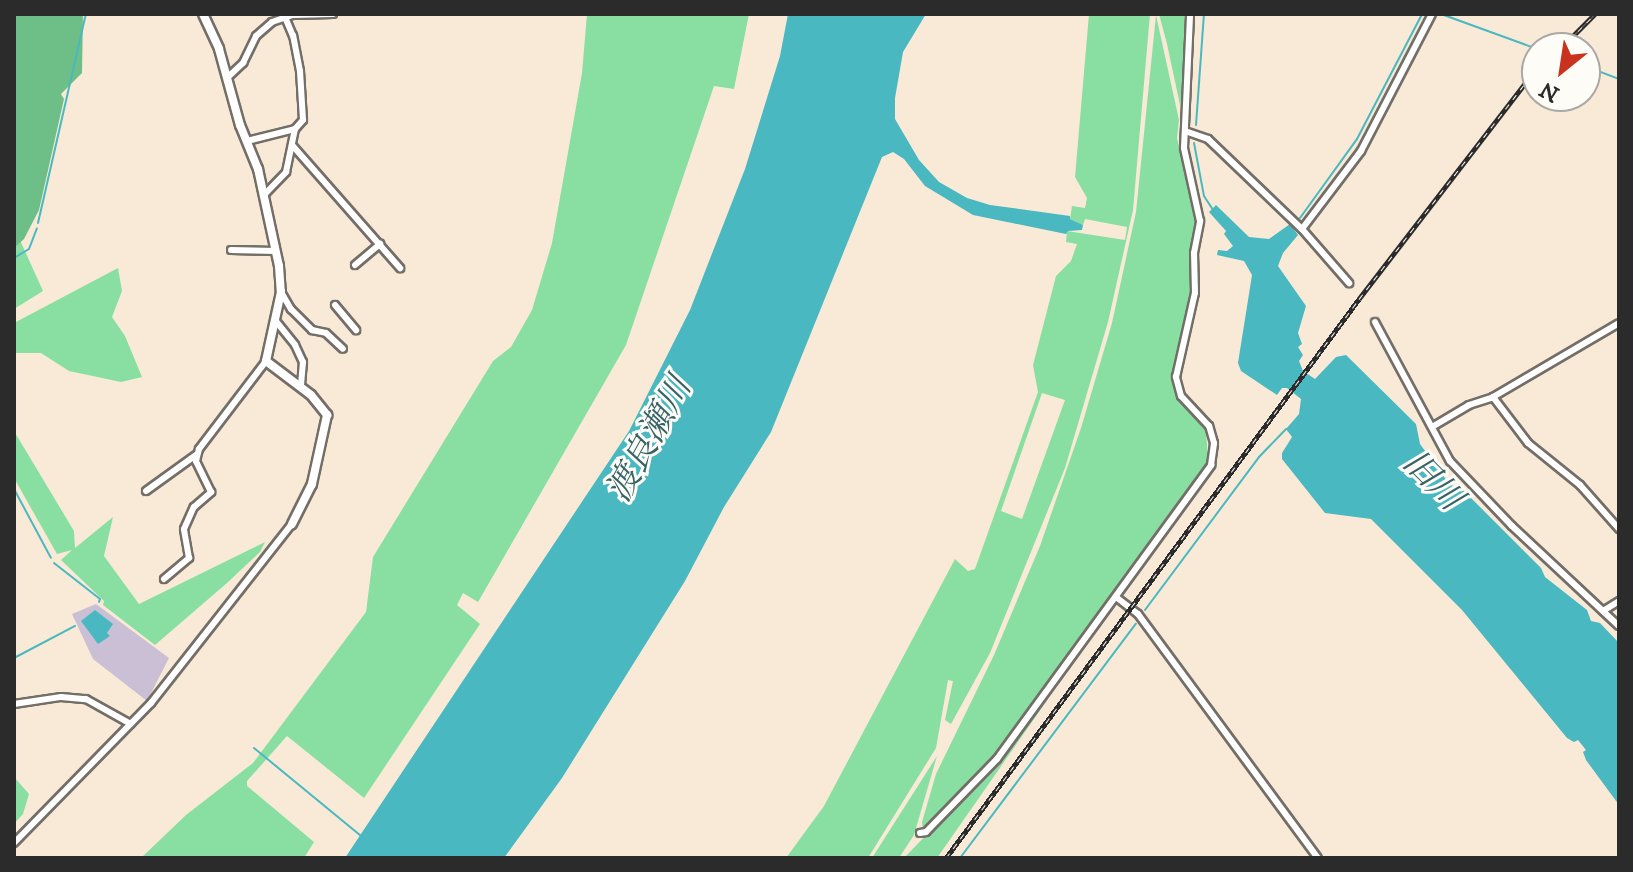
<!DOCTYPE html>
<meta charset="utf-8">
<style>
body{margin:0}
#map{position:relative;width:1633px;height:872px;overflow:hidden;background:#f8ead6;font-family:"IM FELL DW Pica","Noto Serif JP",serif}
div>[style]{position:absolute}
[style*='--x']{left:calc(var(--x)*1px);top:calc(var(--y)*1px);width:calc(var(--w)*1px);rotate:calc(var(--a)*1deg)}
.industrial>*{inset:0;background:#cbbfd5}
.green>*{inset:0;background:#89dfa2}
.forest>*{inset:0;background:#6ebe88}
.water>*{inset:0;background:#49b8c0}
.stream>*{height:2px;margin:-1px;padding:0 1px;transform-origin:1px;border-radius:1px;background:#49b8c0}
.roads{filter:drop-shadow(2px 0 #736e67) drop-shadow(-2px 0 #736e67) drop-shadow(0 2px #736e67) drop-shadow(0 -2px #736e67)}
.minor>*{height:6px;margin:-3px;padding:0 3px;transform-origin:3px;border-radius:3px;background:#fff}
.tertiary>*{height:8px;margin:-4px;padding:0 4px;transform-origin:4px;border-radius:4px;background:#fff}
.rail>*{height:5px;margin-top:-2.5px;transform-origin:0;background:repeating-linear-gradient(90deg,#fdfcf7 0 6px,#2b2b2b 0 12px);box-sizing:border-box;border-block:2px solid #2b2b2b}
span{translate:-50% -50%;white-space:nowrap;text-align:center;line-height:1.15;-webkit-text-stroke:6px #fdfcf7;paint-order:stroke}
.water-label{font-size:34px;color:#376367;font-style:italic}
.frame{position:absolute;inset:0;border:16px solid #2b2b2b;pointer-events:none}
.north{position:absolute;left:1521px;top:32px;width:80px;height:80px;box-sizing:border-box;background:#fdfcf7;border:2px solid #a9a8a5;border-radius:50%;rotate:210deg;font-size:22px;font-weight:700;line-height:32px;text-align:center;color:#2b2b2b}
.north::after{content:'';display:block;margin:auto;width:28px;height:36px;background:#c8321e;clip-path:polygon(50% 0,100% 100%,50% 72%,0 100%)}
</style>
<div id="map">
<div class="industrial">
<i style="clip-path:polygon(96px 604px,169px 658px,147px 701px,93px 659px,72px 614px)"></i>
</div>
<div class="green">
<i style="clip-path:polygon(587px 14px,749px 14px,734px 89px,714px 86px,626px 345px,478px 602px,463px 593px,457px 605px,480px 624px,364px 798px,287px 736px,247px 781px,247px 786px,314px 842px,304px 858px,141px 858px,186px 815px,253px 763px,366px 612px,373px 557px,493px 361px,511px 347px,532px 310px,552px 243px,582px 73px)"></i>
<i style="clip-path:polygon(evenodd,1089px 14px,1150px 14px,1133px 210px,1108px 322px,1065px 468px,990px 653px,951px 724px,945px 720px,953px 681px,948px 680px,936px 748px,868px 858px,786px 858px,824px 806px,955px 559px,968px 571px,975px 569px,1038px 392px,1033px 365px,1056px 276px,1071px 261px,1077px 244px,1066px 242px,1067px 231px,1125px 240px,1127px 227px,1085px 219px,1083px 225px,1070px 219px,1072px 206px,1085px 208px,1087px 198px,1075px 177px,1089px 14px,1042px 393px,1065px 400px,1022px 519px,1001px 511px,1042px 393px)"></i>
<i style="clip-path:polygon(1159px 14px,1189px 14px,1183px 119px,1167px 44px)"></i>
<i style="clip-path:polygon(1156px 15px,1179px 120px,1177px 138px,1196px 220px,1190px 251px,1191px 299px,1172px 376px,1177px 398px,1195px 413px,1206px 429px,1208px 461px,1198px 480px,999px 751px,923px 831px,922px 822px,936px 774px,994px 655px,1040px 546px,1081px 428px,1112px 323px,1136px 212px)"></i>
<i style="clip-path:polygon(14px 227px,43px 291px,14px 309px)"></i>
<i style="clip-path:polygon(118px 268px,122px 291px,112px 317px,125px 336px,142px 377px,121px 382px,69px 371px,41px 353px,14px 353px,14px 323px)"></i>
<i style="clip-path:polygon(14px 431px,74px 531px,75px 548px,113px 517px,104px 556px,139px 604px,265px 542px,260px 552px,227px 583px,155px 645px,103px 605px,104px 601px,61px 560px,72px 550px,57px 554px,14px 478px)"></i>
<i style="clip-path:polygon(1048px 699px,937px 858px,904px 858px,1001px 758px)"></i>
<i style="clip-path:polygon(937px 756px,914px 835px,899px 858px,872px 858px)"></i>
<i style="clip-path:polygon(14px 777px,29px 794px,23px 814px,14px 824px)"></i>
</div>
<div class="forest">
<i style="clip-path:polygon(14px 14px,83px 14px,82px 73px,61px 94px,64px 99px,39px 210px,24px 239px,14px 248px)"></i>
</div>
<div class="water">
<i style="clip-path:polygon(788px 14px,926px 14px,903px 52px,895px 98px,895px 119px,919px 160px,939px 182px,967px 198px,990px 205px,1070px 216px,1070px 219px,1083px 225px,1082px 230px,1068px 231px,1066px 234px,973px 215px,925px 186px,904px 159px,893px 152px,882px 157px,771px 432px,724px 507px,685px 581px,562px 778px,504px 858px,345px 858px,629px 431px,690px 310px,745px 169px,780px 56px)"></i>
<i style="clip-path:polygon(1216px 205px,1249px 237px,1269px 239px,1290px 224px,1298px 235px,1283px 253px,1278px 266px,1306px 306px,1298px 333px,1302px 344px,1298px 347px,1303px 355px,1299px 361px,1303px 371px,1315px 379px,1336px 357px,1346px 355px,1416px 424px,1420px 444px,1450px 485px,1461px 488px,1541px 568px,1545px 577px,1587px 610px,1591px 621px,1600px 623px,1619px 643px,1619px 805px,1586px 760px,1583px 752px,1586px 750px,1578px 740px,1574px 742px,1567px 738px,1462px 610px,1371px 519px,1325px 513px,1282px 459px,1282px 453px,1292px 437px,1286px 429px,1299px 414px,1301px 399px,1287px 388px,1282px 388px,1277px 395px,1241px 371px,1238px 363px,1252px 275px,1244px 261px,1217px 255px,1218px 250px,1227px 251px,1233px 246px,1224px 234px,1226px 231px,1209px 212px)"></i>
<i style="clip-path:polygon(95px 610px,113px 624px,107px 633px,110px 636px,98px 644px,81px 621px)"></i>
</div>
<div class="stream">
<i style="--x:1441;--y:14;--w:102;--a:20"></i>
<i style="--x:1585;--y:66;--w:36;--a:21"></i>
<i style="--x:1196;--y:125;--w:111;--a:-85.9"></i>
<i style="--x:1194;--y:143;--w:54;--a:79.3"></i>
<i style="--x:1204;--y:196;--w:17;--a:57"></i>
<i style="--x:1300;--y:218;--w:97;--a:-54.2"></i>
<i style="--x:1357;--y:139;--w:141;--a:-62.5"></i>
<i style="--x:38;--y:223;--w:214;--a:-77.1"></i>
<i style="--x:14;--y:258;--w:17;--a:-31"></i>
<i style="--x:29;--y:249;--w:22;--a:-69"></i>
<i style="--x:14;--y:489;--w:78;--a:61.8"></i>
<i style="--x:54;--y:563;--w:58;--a:38"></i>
<i style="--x:100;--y:599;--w:3;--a:108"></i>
<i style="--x:1145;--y:610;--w:191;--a:-53.3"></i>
<i style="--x:1259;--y:457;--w:39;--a:-46"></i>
<i style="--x:14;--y:658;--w:69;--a:-27.7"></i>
<i style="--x:254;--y:748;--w:139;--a:39.4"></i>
<i style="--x:960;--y:858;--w:293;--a:-53.1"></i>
</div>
<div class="roads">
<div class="minor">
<i style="--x:228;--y:77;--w:21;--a:-43"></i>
<i style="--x:243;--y:63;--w:30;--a:-64"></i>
<i style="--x:256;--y:36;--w:21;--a:-41"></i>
<i style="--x:272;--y:22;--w:21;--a:-19"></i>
<i style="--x:292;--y:15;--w:41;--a:-1.4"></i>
<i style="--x:1185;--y:131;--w:24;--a:19"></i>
<i style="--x:1208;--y:139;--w:130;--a:43.8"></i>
<i style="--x:1302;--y:229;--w:72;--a:49"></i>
<i style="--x:247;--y:141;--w:49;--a:-14"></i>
<i style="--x:295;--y:129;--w:12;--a:-48"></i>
<i style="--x:303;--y:120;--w:49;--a:-93.5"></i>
<i style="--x:300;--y:71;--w:36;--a:-101"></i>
<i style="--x:293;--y:36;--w:21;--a:-113"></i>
<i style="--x:292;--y:145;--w:164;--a:48.7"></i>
<i style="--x:264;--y:195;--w:32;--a:-46"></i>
<i style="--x:286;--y:172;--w:44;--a:-78.2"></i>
<i style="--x:1302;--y:229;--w:98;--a:-52.9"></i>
<i style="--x:1361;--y:151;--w:154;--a:-62.6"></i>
<i style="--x:231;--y:250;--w:45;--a:1.3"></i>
<i style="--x:355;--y:265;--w:33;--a:-40"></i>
<i style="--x:281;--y:292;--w:20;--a:60"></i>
<i style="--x:291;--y:309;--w:30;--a:45"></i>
<i style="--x:312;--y:330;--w:14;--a:12"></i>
<i style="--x:326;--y:333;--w:23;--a:43"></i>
<i style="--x:335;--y:305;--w:33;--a:50"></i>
<i style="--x:275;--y:320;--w:32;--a:51"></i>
<i style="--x:295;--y:345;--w:19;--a:65"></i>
<i style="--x:303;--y:362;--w:25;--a:95"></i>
<i style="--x:1375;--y:322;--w:158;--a:61.7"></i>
<i style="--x:1450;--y:461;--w:90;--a:46.4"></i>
<i style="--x:1512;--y:526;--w:146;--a:43.1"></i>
<i style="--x:1493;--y:397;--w:58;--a:52.7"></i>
<i style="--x:1528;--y:443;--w:67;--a:38.9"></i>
<i style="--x:1580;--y:485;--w:59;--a:48.4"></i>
<i style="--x:1432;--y:427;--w:43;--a:-30.7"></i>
<i style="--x:1469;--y:405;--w:25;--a:-18"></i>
<i style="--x:1493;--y:397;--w:146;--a:-30.4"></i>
<i style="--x:146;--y:491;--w:62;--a:-35.8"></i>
<i style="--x:164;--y:579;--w:33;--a:-40"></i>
<i style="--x:189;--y:558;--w:29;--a:-100"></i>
<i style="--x:184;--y:529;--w:24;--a:-66"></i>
<i style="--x:194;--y:507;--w:23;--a:-41"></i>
<i style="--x:211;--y:492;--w:34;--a:-116"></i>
<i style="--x:196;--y:461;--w:12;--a:-76"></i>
<i style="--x:199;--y:449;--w:111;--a:-52.7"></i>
<i style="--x:1116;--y:597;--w:28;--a:38"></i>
<i style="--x:1138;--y:614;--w:303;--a:53.6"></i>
<i style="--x:1603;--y:611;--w:19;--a:-32"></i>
<i style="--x:14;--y:704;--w:48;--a:-8.5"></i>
<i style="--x:61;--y:697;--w:25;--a:5"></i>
<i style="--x:86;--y:699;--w:51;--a:29.1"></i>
<i style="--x:920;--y:833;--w:6;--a:-9"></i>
<i style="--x:926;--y:832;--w:102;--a:-45.8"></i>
<i style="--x:997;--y:759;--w:364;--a:-53.9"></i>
<i style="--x:1211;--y:465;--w:22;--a:-82"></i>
<i style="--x:1214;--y:443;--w:18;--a:-106"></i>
<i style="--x:1209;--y:426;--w:41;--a:-133"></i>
<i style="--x:1181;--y:396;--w:20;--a:-105"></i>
<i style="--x:1176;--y:377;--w:86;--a:-77.3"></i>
<i style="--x:1195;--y:293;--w:40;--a:-91.4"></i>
<i style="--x:1194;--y:253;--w:33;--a:-79"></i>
<i style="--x:1200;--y:221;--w:75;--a:-102.4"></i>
<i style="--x:1184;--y:148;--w:134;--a:-87.4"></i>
<i style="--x:14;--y:843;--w:196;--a:-45.6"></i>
<i style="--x:151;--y:703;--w:228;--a:-51.8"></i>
</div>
<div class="tertiary">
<i style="--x:203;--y:14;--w:38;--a:65"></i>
<i style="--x:219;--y:49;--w:79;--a:74.6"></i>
<i style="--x:240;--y:125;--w:48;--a:67.8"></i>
<i style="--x:258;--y:169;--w:99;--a:77.8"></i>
<i style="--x:279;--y:266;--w:26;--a:86"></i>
<i style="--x:281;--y:292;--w:71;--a:102.3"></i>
<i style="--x:266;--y:361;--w:56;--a:37.1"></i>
<i style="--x:311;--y:395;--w:26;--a:51"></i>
<i style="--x:327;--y:415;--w:71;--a:102.3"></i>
<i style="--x:312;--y:484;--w:45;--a:116.6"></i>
</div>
</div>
<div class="rail">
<i style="--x:1561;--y:48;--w:48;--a:-45"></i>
<i style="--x:946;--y:858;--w:695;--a:-53.54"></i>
<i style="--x:1359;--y:299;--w:292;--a:-52.4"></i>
</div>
<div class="water-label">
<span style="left:650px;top:440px;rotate:-61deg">渡良瀬川</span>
<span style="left:1432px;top:481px;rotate:45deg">旧川</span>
</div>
<div class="frame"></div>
<div class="north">N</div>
</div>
